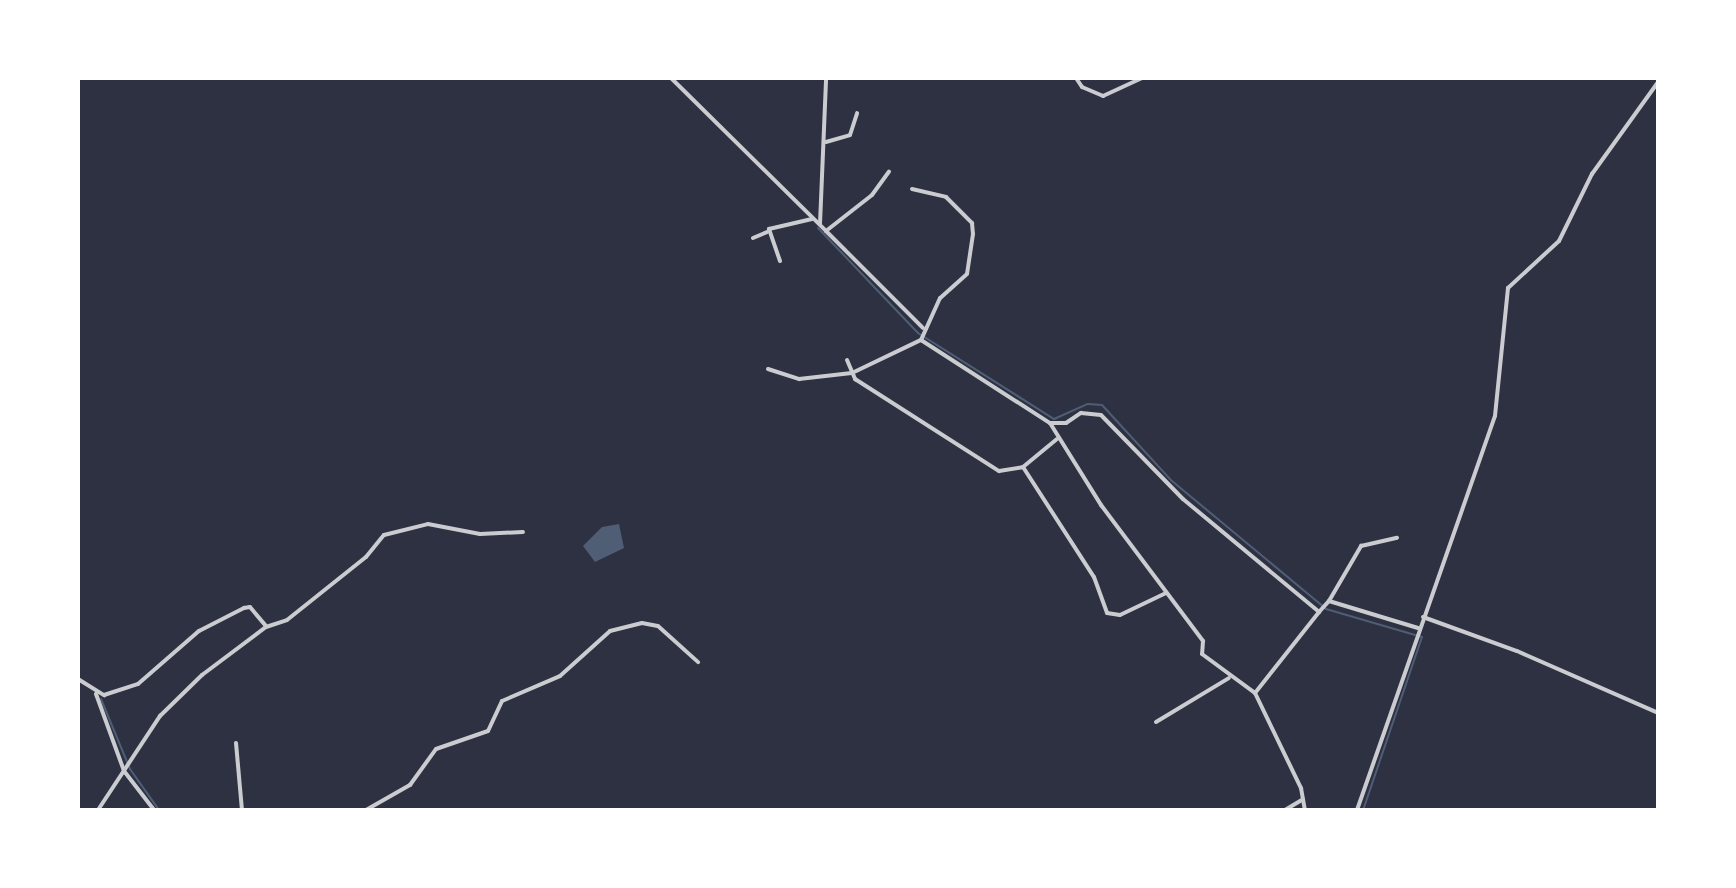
<!DOCTYPE html>
<style>
body{margin:0}
#map{position:relative;width:1736px;height:888px;overflow:hidden;background:#2d3142;font-family:"Roboto Condensed",sans-serif}
div>[style]{position:absolute}
[style*='--x']{left:calc(var(--x)*1px);top:calc(var(--y)*1px);width:calc(var(--w)*1px);rotate:calc(var(--a)*1deg)}
.water>*{inset:0;background:#4f5d75}
.stream>*{height:2px;margin:-1px;padding:0 1px;transform-origin:1px;border-radius:1px;background:#4f5d75}
.minor>*{height:4px;margin:-2px;padding:0 2px;transform-origin:2px;border-radius:2px;background:#caccd0}
span{translate:-50% -50%;white-space:nowrap;text-align:center;line-height:1.15;-webkit-text-stroke:8px #fff;paint-order:stroke}
.frame{position:absolute;inset:0;border:80px solid #fff;pointer-events:none}
</style>
<div id="map">
<div class="water">
<i style="clip-path:polygon(619px 524px,624px 548px,595px 562px,583px 546px,602px 527px)"></i>
</div>
<div class="stream">
<i style="--x:818;--y:228;--w:145;--a:46.4"></i>
<i style="--x:918;--y:333;--w:161;--a:32.3"></i>
<i style="--x:1054;--y:419;--w:37;--a:-24"></i>
<i style="--x:1088;--y:404;--w:14;--a:4"></i>
<i style="--x:1102;--y:405;--w:103;--a:47.4"></i>
<i style="--x:1172;--y:481;--w:200;--a:39.7"></i>
<i style="--x:1326;--y:609;--w:100;--a:16.3"></i>
<i style="--x:1422;--y:637;--w:183;--a:108.8"></i>
<i style="--x:101;--y:699;--w:76;--a:67.5"></i>
<i style="--x:130;--y:769;--w:50;--a:54.7"></i>
</div>
<div class="minor">
<i style="--x:671;--y:78;--w:218;--a:44.6"></i>
<i style="--x:826;--y:231;--w:58;--a:-38"></i>
<i style="--x:872;--y:195;--w:29;--a:-54"></i>
<i style="--x:1076;--y:78;--w:11;--a:56"></i>
<i style="--x:1082;--y:87;--w:23;--a:23"></i>
<i style="--x:1103;--y:96;--w:43;--a:-24.8"></i>
<i style="--x:826;--y:142;--w:25;--a:-16"></i>
<i style="--x:850;--y:135;--w:23;--a:-72"></i>
<i style="--x:912;--y:189;--w:35;--a:13"></i>
<i style="--x:946;--y:197;--w:37;--a:45"></i>
<i style="--x:972;--y:223;--w:11;--a:85"></i>
<i style="--x:973;--y:234;--w:40;--a:98.5"></i>
<i style="--x:967;--y:274;--w:36;--a:138"></i>
<i style="--x:940;--y:298;--w:46;--a:114.3"></i>
<i style="--x:820;--y:224;--w:146;--a:-87.6"></i>
<i style="--x:826;--y:231;--w:137;--a:45"></i>
<i style="--x:753;--y:238;--w:15;--a:-23"></i>
<i style="--x:780;--y:261;--w:34;--a:-109"></i>
<i style="--x:769;--y:229;--w:44;--a:-13.1"></i>
<i style="--x:921;--y:340;--w:153;--a:32.8"></i>
<i style="--x:1050;--y:423;--w:97;--a:58.1"></i>
<i style="--x:1101;--y:505;--w:170;--a:53.1"></i>
<i style="--x:1203;--y:641;--w:13;--a:94"></i>
<i style="--x:1202;--y:654;--w:66;--a:36.3"></i>
<i style="--x:1255;--y:693;--w:106;--a:64.2"></i>
<i style="--x:1301;--y:788;--w:22;--a:80"></i>
<i style="--x:847;--y:360;--w:21;--a:67"></i>
<i style="--x:855;--y:379;--w:171;--a:32.6"></i>
<i style="--x:999;--y:471;--w:24;--a:-9"></i>
<i style="--x:1023;--y:467;--w:44;--a:-39.5"></i>
<i style="--x:768;--y:369;--w:33;--a:18"></i>
<i style="--x:799;--y:379;--w:53;--a:-6.5"></i>
<i style="--x:852;--y:373;--w:76;--a:-25.6"></i>
<i style="--x:1050;--y:423;--w:16;--a:0"></i>
<i style="--x:1066;--y:423;--w:18;--a:-34"></i>
<i style="--x:1081;--y:413;--w:20;--a:6"></i>
<i style="--x:1101;--y:415;--w:117;--a:45.7"></i>
<i style="--x:1183;--y:499;--w:177;--a:39.7"></i>
<i style="--x:1319;--y:612;--w:15;--a:-48"></i>
<i style="--x:1329;--y:601;--w:93;--a:16.9"></i>
<i style="--x:1023;--y:467;--w:131;--a:57.2"></i>
<i style="--x:1094;--y:577;--w:38;--a:70"></i>
<i style="--x:1107;--y:613;--w:13;--a:9"></i>
<i style="--x:1120;--y:615;--w:51;--a:-25.6"></i>
<i style="--x:1329;--y:601;--w:64;--a:-59.8"></i>
<i style="--x:1361;--y:546;--w:37;--a:-13"></i>
<i style="--x:1423;--y:617;--w:100;--a:19.9"></i>
<i style="--x:1517;--y:651;--w:154;--a:23.7"></i>
<i style="--x:78;--y:679;--w:31;--a:32"></i>
<i style="--x:104;--y:695;--w:36;--a:-18"></i>
<i style="--x:138;--y:684;--w:81;--a:-41"></i>
<i style="--x:199;--y:631;--w:51;--a:-27.1"></i>
<i style="--x:244;--y:608;--w:6;--a:-9"></i>
<i style="--x:250;--y:607;--w:25;--a:50"></i>
<i style="--x:1255;--y:693;--w:103;--a:-51.7"></i>
<i style="--x:96;--y:694;--w:82;--a:70"></i>
<i style="--x:124;--y:771;--w:49;--a:52.4"></i>
<i style="--x:1156;--y:722;--w:85;--a:-31.1"></i>
<i style="--x:236;--y:743;--w:67;--a:84.9"></i>
<i style="--x:98;--y:810;--w:113;--a:-56.6"></i>
<i style="--x:160;--y:716;--w:59;--a:-44.3"></i>
<i style="--x:202;--y:675;--w:80;--a:-36.9"></i>
<i style="--x:266;--y:627;--w:22;--a:-18"></i>
<i style="--x:287;--y:620;--w:101;--a:-38.6"></i>
<i style="--x:366;--y:557;--w:28;--a:-51"></i>
<i style="--x:384;--y:535;--w:45;--a:-14"></i>
<i style="--x:428;--y:524;--w:53;--a:10.9"></i>
<i style="--x:480;--y:534;--w:43;--a:-2.7"></i>
<i style="--x:366;--y:810;--w:51;--a:-29.6"></i>
<i style="--x:410;--y:785;--w:44;--a:-54.2"></i>
<i style="--x:436;--y:749;--w:55;--a:-19.1"></i>
<i style="--x:488;--y:731;--w:33;--a:-65"></i>
<i style="--x:502;--y:701;--w:63;--a:-23.3"></i>
<i style="--x:560;--y:676;--w:67;--a:-42"></i>
<i style="--x:610;--y:631;--w:33;--a:-14"></i>
<i style="--x:642;--y:623;--w:16;--a:11"></i>
<i style="--x:658;--y:626;--w:54;--a:42"></i>
<i style="--x:1285;--y:810;--w:21;--a:-31"></i>
<i style="--x:1357;--y:810;--w:417;--a:-70.7"></i>
<i style="--x:1495;--y:416;--w:129;--a:-84.2"></i>
<i style="--x:1508;--y:288;--w:69;--a:-42.7"></i>
<i style="--x:1559;--y:241;--w:75;--a:-63.8"></i>
<i style="--x:1592;--y:174;--w:113;--a:-54.3"></i>
</div>
<div class="frame"></div>
</div>
